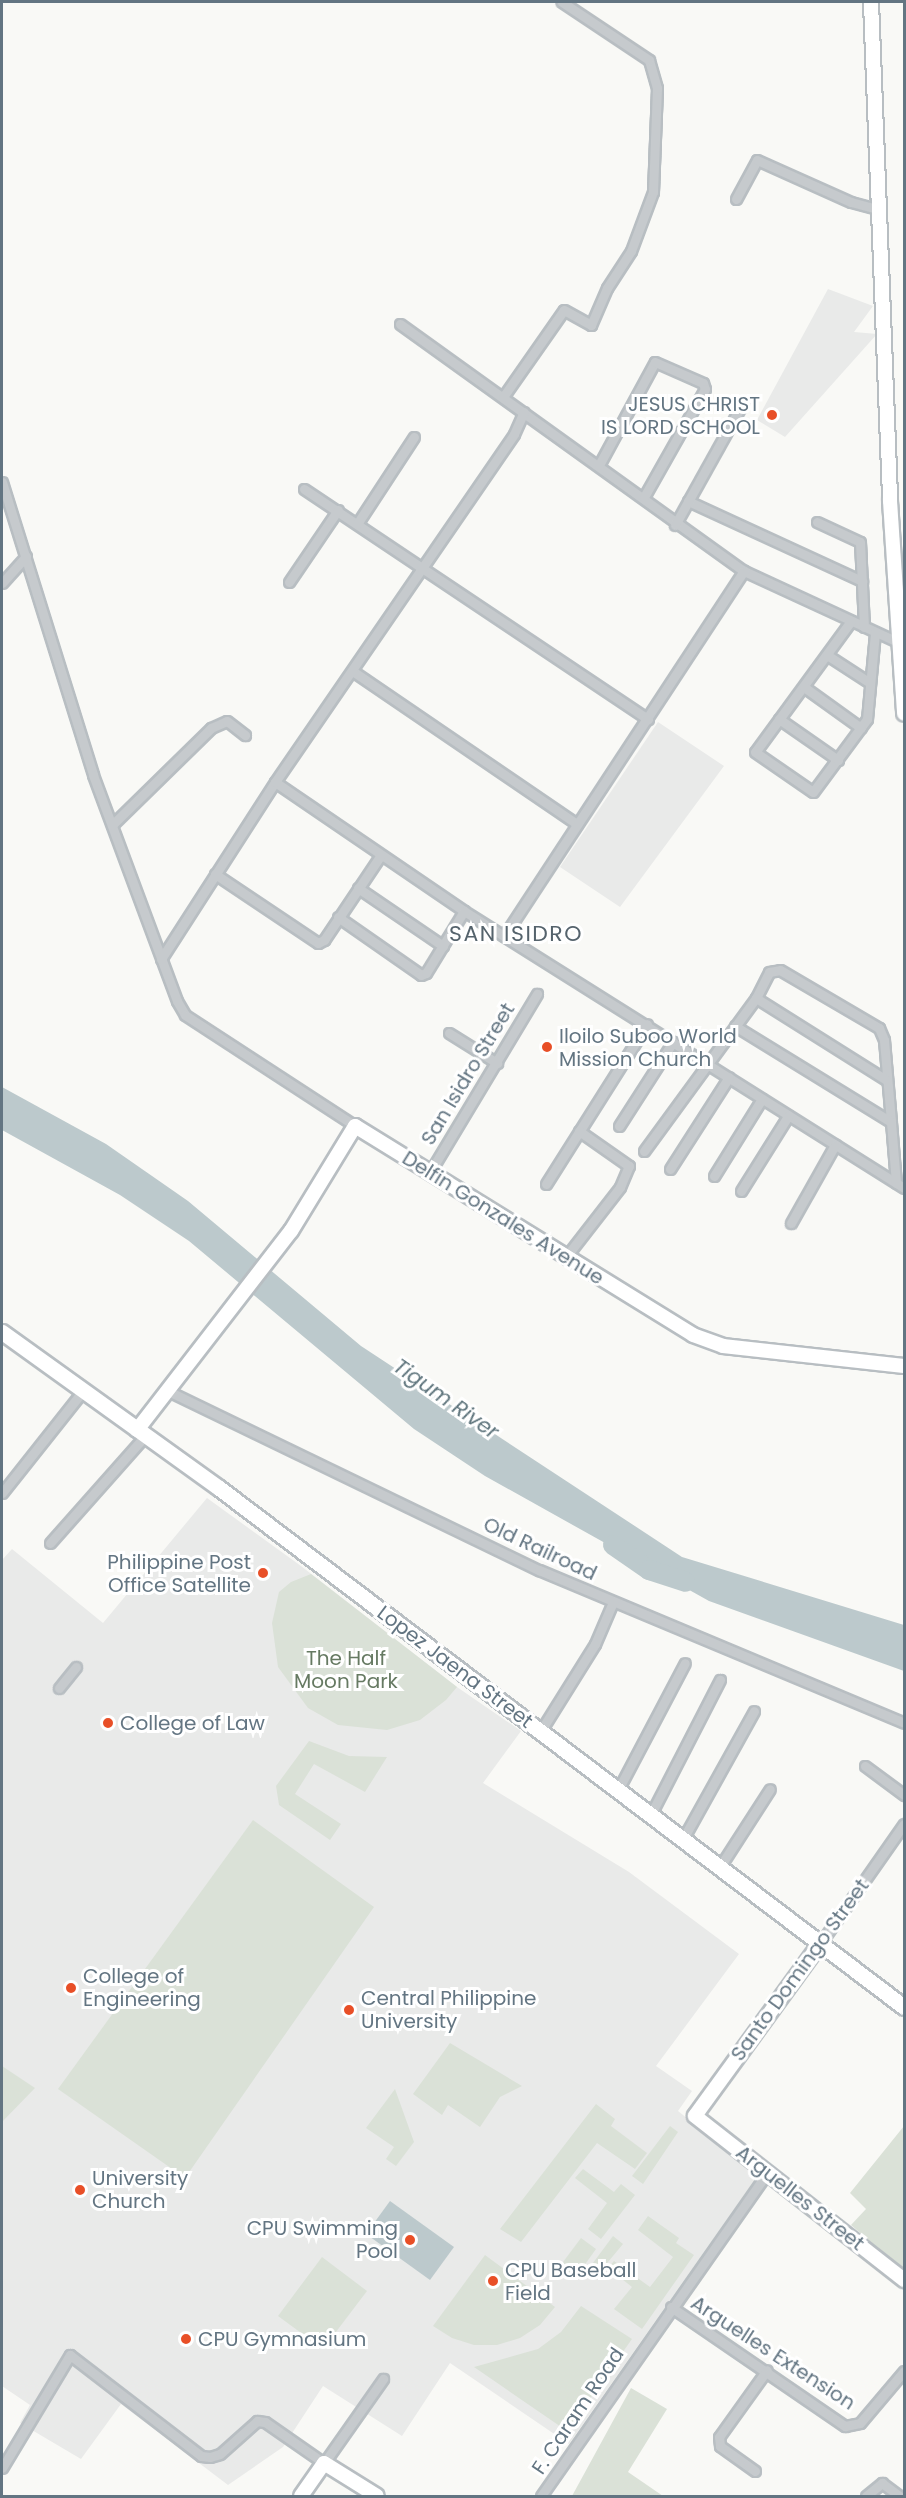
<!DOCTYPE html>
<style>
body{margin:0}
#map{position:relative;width:906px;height:2498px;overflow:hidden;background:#f9f9f6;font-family:Poppins,sans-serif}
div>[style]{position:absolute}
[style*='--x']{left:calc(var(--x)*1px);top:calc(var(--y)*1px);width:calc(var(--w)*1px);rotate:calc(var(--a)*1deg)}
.built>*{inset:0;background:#e9eae9}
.green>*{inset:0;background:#dae1d7}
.water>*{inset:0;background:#bcc9cc}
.river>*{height:20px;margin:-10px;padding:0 10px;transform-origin:10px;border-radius:10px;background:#bcc9cc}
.roads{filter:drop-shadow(2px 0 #b8bec2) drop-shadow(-2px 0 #b8bec2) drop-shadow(0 2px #b8bec2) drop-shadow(0 -2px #b8bec2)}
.street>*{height:9px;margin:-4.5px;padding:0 4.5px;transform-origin:4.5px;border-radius:4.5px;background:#c6cacd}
.secondary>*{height:14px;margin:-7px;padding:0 7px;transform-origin:7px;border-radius:7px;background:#fff}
.primary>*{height:15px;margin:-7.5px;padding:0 7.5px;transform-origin:7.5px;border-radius:7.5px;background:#fff}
.dots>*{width:16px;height:16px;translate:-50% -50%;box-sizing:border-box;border:3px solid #fff;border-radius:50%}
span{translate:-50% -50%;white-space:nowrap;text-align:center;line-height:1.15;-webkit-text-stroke:6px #fff;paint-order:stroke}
.poi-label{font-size:20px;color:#637582}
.right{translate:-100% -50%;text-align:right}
.left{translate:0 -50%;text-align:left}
.street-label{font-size:20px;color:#637582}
.park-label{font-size:20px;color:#667a62}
.water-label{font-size:21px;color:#5e747c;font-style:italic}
.quarter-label{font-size:22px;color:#55636c;letter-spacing:1.5px}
.frame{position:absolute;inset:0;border:3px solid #637582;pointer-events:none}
</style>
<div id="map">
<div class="built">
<i style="clip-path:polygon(828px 289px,873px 306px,854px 332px,877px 334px,785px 437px,757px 420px)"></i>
<i style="clip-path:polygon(658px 722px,724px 766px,620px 907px,560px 867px)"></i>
<i style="clip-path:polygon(207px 1498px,301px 1566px,457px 1687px,521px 1731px,483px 1783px,629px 1872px,739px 1954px,656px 2066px,692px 2091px,678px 2111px,758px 2175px,569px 2444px,450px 2363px,402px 2436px,323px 2386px,283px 2447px,228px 2485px,121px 2404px,81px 2459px,20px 2423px,30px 2405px,2px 2386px,2px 1560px,12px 1549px,103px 1623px)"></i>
</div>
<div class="green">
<i style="clip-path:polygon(311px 1574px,457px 1687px,446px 1700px,420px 1720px,387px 1730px,338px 1725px,308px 1708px,278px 1667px,272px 1623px,279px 1592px,291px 1582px)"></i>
<i style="clip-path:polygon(309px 1741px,349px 1756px,387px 1757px,365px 1792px,314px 1764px,295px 1794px,341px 1824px,330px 1840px,279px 1805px,276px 1786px)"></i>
<i style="clip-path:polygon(253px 1820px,374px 1907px,185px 2178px,58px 2089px)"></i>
<i style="clip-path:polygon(450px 2043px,522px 2086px,500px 2097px,480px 2127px,448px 2105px,442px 2115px,413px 2094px)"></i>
<i style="clip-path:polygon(2px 2066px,35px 2088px,2px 2122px)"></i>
<i style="clip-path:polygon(395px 2089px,414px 2142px,396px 2166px,386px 2159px,394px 2147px,366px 2128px)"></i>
<i style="clip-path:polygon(596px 2104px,615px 2119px,611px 2126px,647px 2153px,635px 2169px,597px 2143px,521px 2242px,500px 2229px)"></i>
<i style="clip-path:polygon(670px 2126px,678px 2132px,643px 2184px,632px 2176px)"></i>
<i style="clip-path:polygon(904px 2126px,904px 2271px,851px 2225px,866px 2209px,850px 2193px)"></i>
<i style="clip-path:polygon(583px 2169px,614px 2192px,621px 2184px,635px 2195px,601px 2239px,588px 2229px,607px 2203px,575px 2178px)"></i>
<i style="clip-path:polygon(648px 2216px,679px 2238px,676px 2243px,694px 2255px,642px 2329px,614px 2309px,632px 2287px,608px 2268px,614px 2261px,650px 2287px,673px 2257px,638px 2230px)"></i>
<i style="clip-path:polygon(613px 2236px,623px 2244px,598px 2274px,590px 2267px)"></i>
<i style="clip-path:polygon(581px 2238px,596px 2249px,576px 2277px,560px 2266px)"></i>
<i style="clip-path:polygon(485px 2255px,555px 2307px,540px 2325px,520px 2338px,497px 2345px,474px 2345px,452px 2338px,433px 2326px)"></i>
<i style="clip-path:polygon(322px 2257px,367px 2291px,323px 2349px,278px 2316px)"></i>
<i style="clip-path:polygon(581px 2306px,632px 2339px,567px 2431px,474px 2367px,538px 2349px,561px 2332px)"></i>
<i style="clip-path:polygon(631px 2388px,667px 2409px,628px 2472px,663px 2496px,572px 2496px)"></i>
</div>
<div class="water">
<i style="clip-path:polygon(2px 1087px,106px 1144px,188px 1201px,361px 1346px,682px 1557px,904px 1625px,904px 1671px,709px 1601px,485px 1476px,414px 1429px,189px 1241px,120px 1195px,2px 1130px)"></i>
<i style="clip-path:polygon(390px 2201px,454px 2247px,430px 2280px,366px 2234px)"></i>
</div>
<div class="river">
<i style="--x:613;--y:1545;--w:44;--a:34.8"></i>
<i style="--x:649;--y:1570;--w:38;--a:18"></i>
</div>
<div class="roads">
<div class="street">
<i style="--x:736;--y:199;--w:44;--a:-61.7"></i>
<i style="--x:757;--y:160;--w:103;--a:24.1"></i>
<i style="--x:851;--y:202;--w:30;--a:15"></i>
<i style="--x:400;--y:324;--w:423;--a:35.7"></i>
<i style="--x:744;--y:571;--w:172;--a:24.8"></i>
<i style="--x:503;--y:397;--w:106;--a:-55"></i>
<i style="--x:564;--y:310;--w:31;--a:29"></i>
<i style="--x:591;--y:325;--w:40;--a:-66.6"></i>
<i style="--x:607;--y:288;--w:44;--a:-57"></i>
<i style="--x:631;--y:251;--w:63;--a:-69.6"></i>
<i style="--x:653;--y:192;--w:104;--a:-87.8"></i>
<i style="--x:657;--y:88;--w:29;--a:-106"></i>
<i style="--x:649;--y:60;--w:105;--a:-146.3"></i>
<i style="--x:599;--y:465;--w:117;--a:-61.5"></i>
<i style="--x:655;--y:362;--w:52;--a:23.6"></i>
<i style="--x:703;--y:383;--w:6;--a:72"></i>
<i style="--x:705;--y:389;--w:124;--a:119.5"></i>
<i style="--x:2;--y:482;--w:307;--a:72.7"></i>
<i style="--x:93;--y:775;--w:241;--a:69.6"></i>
<i style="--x:177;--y:1001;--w:16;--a:60"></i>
<i style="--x:185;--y:1015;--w:203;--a:33.1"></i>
<i style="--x:304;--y:489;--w:414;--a:33.8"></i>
<i style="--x:688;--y:501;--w:192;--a:24.7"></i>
<i style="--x:817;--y:522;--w:47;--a:24.9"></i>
<i style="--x:860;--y:542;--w:85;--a:87.3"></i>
<i style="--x:357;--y:524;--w:104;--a:-56.8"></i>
<i style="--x:675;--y:525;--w:140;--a:-60.9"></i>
<i style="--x:289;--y:582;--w:87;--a:-55.8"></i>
<i style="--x:2;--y:583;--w:36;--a:-48"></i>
<i style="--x:851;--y:621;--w:162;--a:126.2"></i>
<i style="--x:755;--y:752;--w:70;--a:34.6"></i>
<i style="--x:813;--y:792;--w:91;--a:-53.5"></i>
<i style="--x:867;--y:719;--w:87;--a:-84.7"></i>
<i style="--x:827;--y:655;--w:51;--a:33.1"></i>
<i style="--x:354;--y:672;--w:270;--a:34.3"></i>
<i style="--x:804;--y:687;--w:70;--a:35.7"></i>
<i style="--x:779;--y:719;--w:72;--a:34.8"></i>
<i style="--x:275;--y:782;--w:229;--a:34.3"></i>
<i style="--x:464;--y:911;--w:520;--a:32.19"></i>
<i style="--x:112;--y:825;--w:139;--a:-44.4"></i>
<i style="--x:211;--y:728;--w:17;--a:-24"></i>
<i style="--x:227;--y:721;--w:23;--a:38"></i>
<i style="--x:215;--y:874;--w:124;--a:33.8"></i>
<i style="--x:318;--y:943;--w:7;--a:-27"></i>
<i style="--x:324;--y:940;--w:102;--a:-56.2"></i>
<i style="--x:358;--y:888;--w:103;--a:34.3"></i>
<i style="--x:338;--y:917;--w:101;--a:34.9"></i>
<i style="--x:421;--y:975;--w:5;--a:-22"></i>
<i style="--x:426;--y:973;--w:73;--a:-58.5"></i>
<i style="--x:504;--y:936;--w:437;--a:-56.7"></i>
<i style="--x:161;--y:959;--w:211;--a:-57.2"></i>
<i style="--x:275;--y:782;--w:422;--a:-55.5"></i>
<i style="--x:514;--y:434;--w:24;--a:-66"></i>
<i style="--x:756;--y:998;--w:29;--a:-63"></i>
<i style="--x:769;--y:972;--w:11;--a:-10"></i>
<i style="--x:780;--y:970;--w:115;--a:30.4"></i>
<i style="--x:879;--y:1028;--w:13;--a:67"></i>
<i style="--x:884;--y:1040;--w:82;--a:85.1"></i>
<i style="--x:735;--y:1026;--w:183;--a:31.6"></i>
<i style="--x:891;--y:1122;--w:61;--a:85.3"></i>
<i style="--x:449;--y:1033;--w:57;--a:32"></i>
<i style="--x:619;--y:1126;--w:100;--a:-57.3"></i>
<i style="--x:644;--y:1151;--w:190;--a:-53.8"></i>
<i style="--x:756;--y:998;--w:154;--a:32.2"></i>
<i style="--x:670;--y:1169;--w:109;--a:-57.3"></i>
<i style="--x:430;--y:1172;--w:208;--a:-59"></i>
<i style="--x:714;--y:1176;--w:91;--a:-58.1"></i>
<i style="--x:546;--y:1184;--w:189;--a:-57.7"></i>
<i style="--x:741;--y:1191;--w:89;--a:-57.9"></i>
<i style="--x:791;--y:1223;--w:90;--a:-60.6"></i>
<i style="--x:565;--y:1258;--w:90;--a:-52.2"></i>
<i style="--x:620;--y:1187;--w:23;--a:-67"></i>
<i style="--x:629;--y:1166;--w:61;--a:-145"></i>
<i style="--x:168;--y:1391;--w:412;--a:25.8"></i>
<i style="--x:539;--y:1570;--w:396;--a:22.7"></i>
<i style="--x:2;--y:1493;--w:129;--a:-51.6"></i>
<i style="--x:50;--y:1543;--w:143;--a:-48.4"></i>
<i style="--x:59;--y:1688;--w:27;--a:-51"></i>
<i style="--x:540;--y:1732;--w:104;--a:-58"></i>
<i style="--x:595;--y:1644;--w:46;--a:-66.8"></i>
<i style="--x:865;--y:1766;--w:49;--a:36.6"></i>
<i style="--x:619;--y:1788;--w:141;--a:-62.2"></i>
<i style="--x:651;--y:1814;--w:151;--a:-62.8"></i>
<i style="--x:684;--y:1837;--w:144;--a:-60.9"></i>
<i style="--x:721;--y:1865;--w:90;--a:-57.2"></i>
<i style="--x:822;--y:1941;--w:143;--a:-55"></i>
<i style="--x:671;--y:2307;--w:211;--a:34.4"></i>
<i style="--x:845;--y:2426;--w:15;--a:-11"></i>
<i style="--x:860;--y:2423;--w:68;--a:-49.8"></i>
<i style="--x:2;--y:2468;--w:132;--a:-59"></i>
<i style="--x:70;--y:2355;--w:165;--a:37.6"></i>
<i style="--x:201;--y:2456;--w:9;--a:6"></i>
<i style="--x:210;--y:2457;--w:10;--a:-17"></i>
<i style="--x:220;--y:2454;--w:50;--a:-41.7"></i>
<i style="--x:257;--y:2421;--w:8;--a:7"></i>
<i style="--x:265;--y:2422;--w:72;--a:34.8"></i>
<i style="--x:324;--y:2463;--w:103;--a:-54.9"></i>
<i style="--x:755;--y:2471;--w:43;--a:-144.5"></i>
<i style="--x:720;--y:2446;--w:9;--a:-96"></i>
<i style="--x:719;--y:2437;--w:82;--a:-54.4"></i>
<i style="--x:541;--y:2496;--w:394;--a:-55"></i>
<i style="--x:866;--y:2496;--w:21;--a:-39"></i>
<i style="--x:882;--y:2483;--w:21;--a:37"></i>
</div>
<div class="secondary">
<i style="--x:871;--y:2;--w:499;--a:87.8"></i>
<i style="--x:890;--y:501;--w:213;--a:86.2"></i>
<i style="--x:137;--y:1430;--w:252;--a:-52.3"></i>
<i style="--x:291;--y:1231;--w:123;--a:-58.6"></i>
<i style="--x:355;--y:1126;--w:397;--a:31.7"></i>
<i style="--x:693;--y:1335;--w:32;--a:20"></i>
<i style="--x:723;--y:1346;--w:182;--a:6.3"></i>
<i style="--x:822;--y:1941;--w:216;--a:126"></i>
<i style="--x:695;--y:2116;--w:266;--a:38.1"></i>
<i style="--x:301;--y:2496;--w:40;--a:-55.1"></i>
<i style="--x:324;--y:2463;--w:62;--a:31.9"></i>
</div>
<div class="primary">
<i style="--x:2;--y:1332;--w:267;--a:35.7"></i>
<i style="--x:219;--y:1488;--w:859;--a:37.15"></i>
</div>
</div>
<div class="dots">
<i style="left:772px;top:415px;background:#e84f27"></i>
<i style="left:547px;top:1047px;background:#e84f27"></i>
<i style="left:263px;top:1573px;background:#e84f27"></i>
<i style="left:108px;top:1723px;background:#e84f27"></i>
<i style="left:71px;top:1988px;background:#e84f27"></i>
<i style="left:349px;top:2010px;background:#e84f27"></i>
<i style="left:80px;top:2190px;background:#e84f27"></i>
<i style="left:410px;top:2240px;background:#e84f27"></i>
<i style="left:493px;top:2281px;background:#e84f27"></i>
<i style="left:186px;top:2339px;background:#e84f27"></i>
</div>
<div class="poi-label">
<span class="right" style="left:760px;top:416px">JESUS CHRIST<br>IS LORD SCHOOL</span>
<span class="left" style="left:559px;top:1048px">Iloilo Suboo World<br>Mission Church</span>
<span class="right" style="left:251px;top:1574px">Philippine Post<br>Office Satellite</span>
<span class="left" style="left:120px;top:1723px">College of Law</span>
<span class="left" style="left:83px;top:1988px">College of<br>Engineering</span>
<span class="left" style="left:361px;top:2010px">Central Philippine<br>University</span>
<span class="left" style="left:92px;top:2190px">University<br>Church</span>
<span class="right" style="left:398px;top:2240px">CPU Swimming<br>Pool</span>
<span class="left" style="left:505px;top:2282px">CPU Baseball<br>Field</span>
<span class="left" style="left:198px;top:2339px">CPU Gymnasium</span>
</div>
<div class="street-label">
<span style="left:468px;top:1074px;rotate:-59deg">San Isidro Street</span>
<span style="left:503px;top:1218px;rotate:32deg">Delfin Gonzales Avenue</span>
<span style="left:540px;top:1549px;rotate:25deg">Old Railroad</span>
<span style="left:455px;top:1667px;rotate:37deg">Lopez Jaena Street</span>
<span style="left:800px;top:1970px;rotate:-54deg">Santo Domingo Street</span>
<span style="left:800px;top:2198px;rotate:38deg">Arguelles Street</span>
<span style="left:773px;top:2353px;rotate:33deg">Arguelles Extension</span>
<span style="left:578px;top:2411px;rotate:-56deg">F. Caram Road</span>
</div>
<div class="park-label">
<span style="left:346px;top:1670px">The Half<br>Moon Park</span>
</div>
<div class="water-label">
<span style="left:446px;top:1399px;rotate:35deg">Tigum River</span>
</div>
<div class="quarter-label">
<span style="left:516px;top:934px">SAN ISIDRO</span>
</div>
<div class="frame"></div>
</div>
